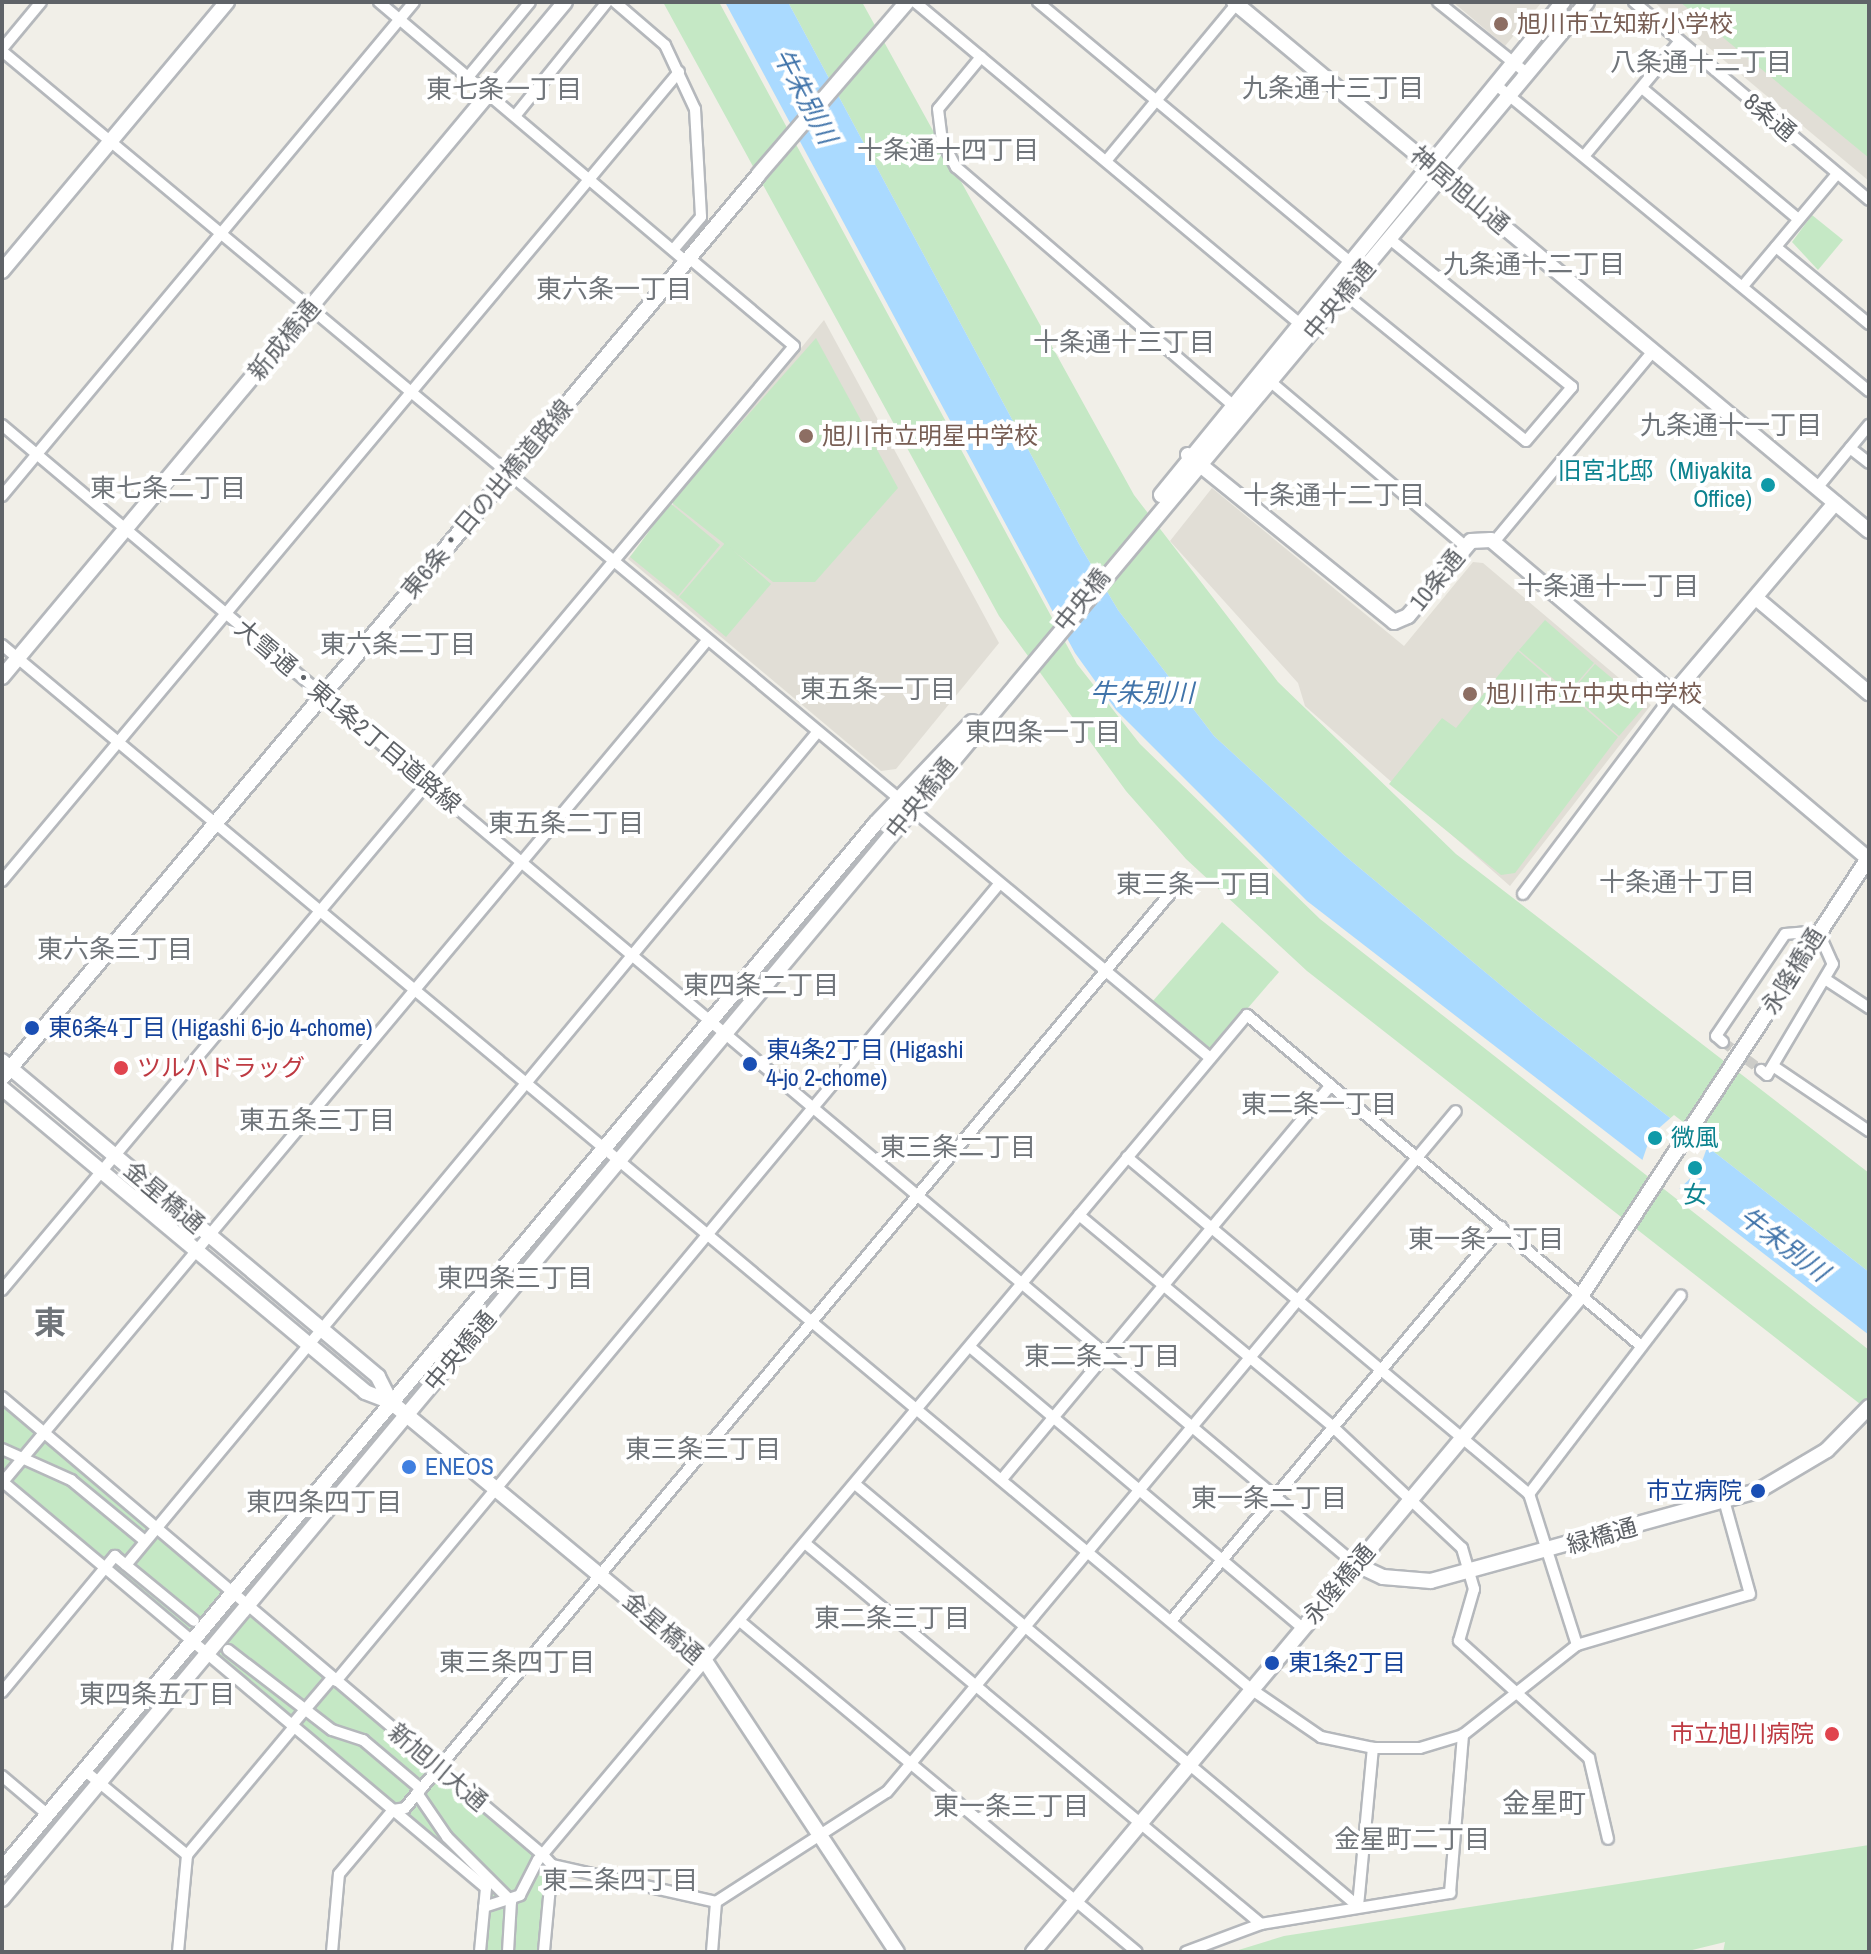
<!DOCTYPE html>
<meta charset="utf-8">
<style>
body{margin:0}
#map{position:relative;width:1871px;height:1954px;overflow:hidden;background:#f1efe8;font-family:"Archivo Narrow","Noto Sans JP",sans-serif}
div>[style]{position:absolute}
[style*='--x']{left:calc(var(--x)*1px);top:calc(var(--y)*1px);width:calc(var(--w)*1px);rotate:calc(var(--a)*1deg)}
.education>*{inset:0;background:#e1ded6}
.green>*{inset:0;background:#c5e8c5}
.water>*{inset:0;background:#aadaff}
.pier>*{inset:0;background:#f1efe8}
.street-tunnel>*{height:10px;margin-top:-5px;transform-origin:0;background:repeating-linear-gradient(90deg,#ccccc8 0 10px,transparent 0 15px)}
.roads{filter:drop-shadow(2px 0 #b5b8bc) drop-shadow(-2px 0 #b5b8bc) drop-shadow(0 2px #b5b8bc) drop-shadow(0 -2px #b5b8bc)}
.street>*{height:10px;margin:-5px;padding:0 5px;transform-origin:5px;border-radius:5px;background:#fff}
.secondary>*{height:14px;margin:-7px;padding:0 7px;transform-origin:7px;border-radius:7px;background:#fff}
.dots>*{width:22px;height:22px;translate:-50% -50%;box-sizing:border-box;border:4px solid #fff;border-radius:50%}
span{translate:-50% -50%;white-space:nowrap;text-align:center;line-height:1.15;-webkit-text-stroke:8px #fff;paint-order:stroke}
.education-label{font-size:24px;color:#785e54}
.left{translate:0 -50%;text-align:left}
.street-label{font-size:24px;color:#5f6368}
.culture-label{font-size:24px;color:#0d838f}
.right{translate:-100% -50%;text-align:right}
.transit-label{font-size:24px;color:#164399}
.health-label{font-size:24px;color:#be3a42}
.shop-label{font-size:24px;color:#366cbe}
.neighbourhood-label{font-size:26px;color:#70757a}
.water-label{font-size:26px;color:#4174aa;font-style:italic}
.quarter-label{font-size:28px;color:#70757a}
.district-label{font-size:32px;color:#70757a;font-weight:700}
.frame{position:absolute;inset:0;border:4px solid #5f6368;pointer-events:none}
</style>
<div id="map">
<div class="education">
<i style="clip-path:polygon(1453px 2px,1542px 2px,1505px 46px)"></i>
<i style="clip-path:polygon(1654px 2px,1869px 2px,1869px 181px)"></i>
<i style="clip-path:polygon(824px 320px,999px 643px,896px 769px,881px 771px,628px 559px)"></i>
<i style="clip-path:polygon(1212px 488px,1404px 646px,1473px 562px,1483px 563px,1651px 705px,1510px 886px,1305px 706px,1298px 683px,1170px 541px)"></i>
</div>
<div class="green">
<i style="clip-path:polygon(663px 2px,719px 2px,1077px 664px,1140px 744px,1320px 919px,1869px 1350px,1869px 1411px,1307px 971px,1186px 859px,1126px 791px,999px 616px)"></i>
<i style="clip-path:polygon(788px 2px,862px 2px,1134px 495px,1278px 682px,1456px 854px,1869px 1173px,1869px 1272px,1537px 1015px,1344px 855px,1214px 736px,1118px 610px,1079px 544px)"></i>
<i style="clip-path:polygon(1680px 2px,1869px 2px,1869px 158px)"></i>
<i style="clip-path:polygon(1812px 215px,1843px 240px,1818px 270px,1792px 242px)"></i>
<i style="clip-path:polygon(816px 338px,898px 488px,815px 582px,773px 582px,671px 502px)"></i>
<i style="clip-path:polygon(670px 503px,720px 545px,678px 596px,630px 557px)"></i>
<i style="clip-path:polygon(725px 543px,771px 584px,726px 637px,679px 597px)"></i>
<i style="clip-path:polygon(1545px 620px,1594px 663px,1569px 692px,1519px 650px)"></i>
<i style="clip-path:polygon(1518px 651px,1618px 737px,1515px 873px,1501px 875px,1389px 784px,1442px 718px,1456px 728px)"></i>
<i style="clip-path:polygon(1595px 664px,1645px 706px,1619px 736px,1570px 693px)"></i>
<i style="clip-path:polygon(1222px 922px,1279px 972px,1210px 1052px,1152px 1002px)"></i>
<i style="clip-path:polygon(2px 1397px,552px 1865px,542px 1952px,482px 1952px,485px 1888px,2px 1482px)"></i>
<i style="clip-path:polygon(1869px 1845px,1869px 1952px,1723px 1952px,1725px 1942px,1684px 1952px,1232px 1952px,1284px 1936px)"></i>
</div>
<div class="water">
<i style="clip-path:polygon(725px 2px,788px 2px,1079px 544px,1118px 610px,1214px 736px,1344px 855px,1537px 1015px,1869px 1272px,1869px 1335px,1307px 901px,1116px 710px,1075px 653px)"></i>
</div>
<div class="pier">
<i style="clip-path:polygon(1674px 1115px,1709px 1142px,1699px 1170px,1677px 1191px,1641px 1164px,1651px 1135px)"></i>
</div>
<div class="street-tunnel">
<i style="--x:1723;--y:1042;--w:47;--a:36.4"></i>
</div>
<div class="roads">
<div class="street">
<i style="--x:379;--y:2;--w:402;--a:40.2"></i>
<i style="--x:615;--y:2;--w:66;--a:40.7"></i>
<i style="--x:665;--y:45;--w:71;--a:64.9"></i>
<i style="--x:695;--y:109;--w:108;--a:86.8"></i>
<i style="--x:701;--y:217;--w:43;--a:130.3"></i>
<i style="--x:915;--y:2;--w:499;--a:39.9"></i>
<i style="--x:1038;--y:2;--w:413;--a:39.8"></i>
<i style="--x:1438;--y:2;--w:115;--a:38.7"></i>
<i style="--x:1634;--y:2;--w:307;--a:40.1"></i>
<i style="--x:2;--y:49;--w:61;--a:-50.3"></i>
<i style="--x:2;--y:51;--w:1573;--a:39.81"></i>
<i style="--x:981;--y:57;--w:67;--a:129.6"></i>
<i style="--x:938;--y:109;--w:32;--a:83"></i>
<i style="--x:942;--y:141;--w:30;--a:62"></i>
<i style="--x:956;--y:167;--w:369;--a:40.7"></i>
<i style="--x:468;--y:77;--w:97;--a:-50.4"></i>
<i style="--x:1495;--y:84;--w:484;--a:39.4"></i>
<i style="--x:1642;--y:88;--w:204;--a:40"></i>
<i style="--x:515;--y:116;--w:146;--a:-51.1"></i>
<i style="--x:1585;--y:155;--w:148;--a:-50.2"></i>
<i style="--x:1106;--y:161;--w:207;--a:-50.3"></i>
<i style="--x:1776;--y:247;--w:121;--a:39.6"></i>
<i style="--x:1743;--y:286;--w:146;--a:-50"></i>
<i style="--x:1345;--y:294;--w:233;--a:39.1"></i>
<i style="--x:1526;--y:441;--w:71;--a:-49.6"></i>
<i style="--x:1572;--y:387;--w:235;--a:-140.9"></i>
<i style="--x:1265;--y:377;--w:262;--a:40.2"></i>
<i style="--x:2;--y:425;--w:1769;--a:40.09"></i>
<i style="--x:1850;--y:448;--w:24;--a:38"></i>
<i style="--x:1817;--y:488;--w:82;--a:-50.5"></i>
<i style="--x:2;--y:496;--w:643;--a:-50.17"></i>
<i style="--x:1494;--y:542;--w:249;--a:-50.2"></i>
<i style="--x:2;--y:645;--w:1628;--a:39.89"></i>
<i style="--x:1251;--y:1689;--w:85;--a:34.4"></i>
<i style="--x:1321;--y:1737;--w:53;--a:11.9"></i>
<i style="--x:1373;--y:1748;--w:47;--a:0"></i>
<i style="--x:1420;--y:1748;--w:45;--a:-16.8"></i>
<i style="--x:1463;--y:1735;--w:145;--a:-38.3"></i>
<i style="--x:1577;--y:1645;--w:180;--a:-16.4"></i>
<i style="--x:1750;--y:1594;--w:98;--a:-105.5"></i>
<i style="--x:2;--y:881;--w:1055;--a:-50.08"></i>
<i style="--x:1523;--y:894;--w:251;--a:-53.1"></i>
<i style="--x:1825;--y:979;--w:53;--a:33.4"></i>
<i style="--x:1723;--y:1042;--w:9;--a:-139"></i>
<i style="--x:1716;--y:1036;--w:123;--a:-55.9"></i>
<i style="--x:1785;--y:934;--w:33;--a:-5"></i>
<i style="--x:1818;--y:931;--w:36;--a:66"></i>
<i style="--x:1833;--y:964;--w:129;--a:120.7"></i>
<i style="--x:1767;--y:1075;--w:8;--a:-140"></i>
<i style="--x:1773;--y:1066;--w:116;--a:34.1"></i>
<i style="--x:1127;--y:1157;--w:525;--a:39.97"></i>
<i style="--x:1079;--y:1215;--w:331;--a:39.8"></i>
<i style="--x:1333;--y:1427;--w:177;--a:43.2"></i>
<i style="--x:1462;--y:1548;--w:43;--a:73.7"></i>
<i style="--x:1474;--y:1589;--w:54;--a:106.1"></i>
<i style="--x:1459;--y:1641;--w:175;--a:42"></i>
<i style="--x:1589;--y:1758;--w:83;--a:76.8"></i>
<i style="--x:2;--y:1290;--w:1232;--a:-50"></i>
<i style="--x:794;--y:346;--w:137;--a:-140"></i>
<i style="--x:970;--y:1347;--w:435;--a:40.2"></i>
<i style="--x:2;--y:1397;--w:709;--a:40.25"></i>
<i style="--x:543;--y:1855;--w:13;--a:48"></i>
<i style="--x:552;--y:1865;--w:87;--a:95.3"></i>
<i style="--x:2;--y:1449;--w:76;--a:24.2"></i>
<i style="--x:71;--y:1480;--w:96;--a:39.5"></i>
<i style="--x:1002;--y:1479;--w:513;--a:-50.14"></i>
<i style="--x:3;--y:1482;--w:631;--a:40.05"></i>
<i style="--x:486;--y:1888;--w:64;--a:95.4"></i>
<i style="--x:2;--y:1483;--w:1097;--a:-50.07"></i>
<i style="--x:855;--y:1484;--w:657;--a:40"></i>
<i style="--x:806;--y:1544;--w:593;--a:39.87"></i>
<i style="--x:126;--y:1565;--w:1080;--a:-50.3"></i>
<i style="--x:1171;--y:1621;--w:514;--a:-50.05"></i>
<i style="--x:741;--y:1622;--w:515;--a:39.81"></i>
<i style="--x:1577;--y:1645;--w:158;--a:-107.6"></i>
<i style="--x:1529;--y:1494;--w:250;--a:-52.6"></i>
<i style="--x:228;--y:1650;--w:131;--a:37.6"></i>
<i style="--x:332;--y:1730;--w:33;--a:18"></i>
<i style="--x:363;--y:1740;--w:76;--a:40.2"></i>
<i style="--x:336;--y:1681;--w:1037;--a:-50.24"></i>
<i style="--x:2;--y:1692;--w:177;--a:-50.3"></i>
<i style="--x:115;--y:1556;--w:102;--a:39.4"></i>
<i style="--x:292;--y:1725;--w:62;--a:-49.6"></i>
<i style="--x:84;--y:1770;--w:134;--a:39.5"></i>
<i style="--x:2;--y:1776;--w:59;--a:40.2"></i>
<i style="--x:417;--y:1793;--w:53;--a:55.7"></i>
<i style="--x:447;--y:1837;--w:91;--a:45"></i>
<i style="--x:511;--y:1901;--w:51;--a:93.4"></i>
<i style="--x:552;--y:1865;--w:168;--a:12.7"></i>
<i style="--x:716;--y:1902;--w:203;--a:-32.8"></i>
<i style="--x:887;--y:1792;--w:887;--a:-50.12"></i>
<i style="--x:1358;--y:1906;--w:159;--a:-84.6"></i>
<i style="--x:484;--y:1907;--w:38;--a:-18"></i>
<i style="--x:520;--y:1895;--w:39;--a:-63"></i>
<i style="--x:538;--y:1860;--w:1103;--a:-50"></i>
<i style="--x:1247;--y:1015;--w:515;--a:40.03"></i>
<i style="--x:178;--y:1952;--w:97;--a:-84.7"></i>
<i style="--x:187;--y:1855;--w:167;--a:-50.1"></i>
<i style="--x:332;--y:1952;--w:78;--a:-84.9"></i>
<i style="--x:339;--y:1874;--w:84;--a:-49.8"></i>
<i style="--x:393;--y:1810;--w:12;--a:-9"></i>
<i style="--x:405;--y:1808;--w:1197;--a:-50.08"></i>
<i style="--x:712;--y:1952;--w:50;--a:-85.4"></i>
<i style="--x:1186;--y:1952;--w:80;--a:-20.5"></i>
<i style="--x:1261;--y:1924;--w:192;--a:-9.3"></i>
<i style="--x:1450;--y:1893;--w:159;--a:-85.3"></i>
</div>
<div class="secondary">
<i style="--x:1234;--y:2;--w:826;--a:39.8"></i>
<i style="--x:759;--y:174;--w:227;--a:-49.3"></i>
<i style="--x:2;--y:271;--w:351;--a:-50.1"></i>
<i style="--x:1188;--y:455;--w:265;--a:39"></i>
<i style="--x:1394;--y:622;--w:15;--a:-23"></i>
<i style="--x:1408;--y:616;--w:98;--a:-50"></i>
<i style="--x:1471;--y:541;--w:20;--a:-3"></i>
<i style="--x:1491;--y:540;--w:495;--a:40.2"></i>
<i style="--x:1161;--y:495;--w:636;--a:-50.81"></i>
<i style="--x:1756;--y:598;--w:148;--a:40.1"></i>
<i style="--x:2;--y:677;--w:879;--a:-50.17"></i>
<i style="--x:1674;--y:693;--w:249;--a:-49.7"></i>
<i style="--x:2;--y:1061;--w:491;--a:40"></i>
<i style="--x:378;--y:1377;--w:28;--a:63"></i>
<i style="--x:2;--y:1078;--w:1176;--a:-50.04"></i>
<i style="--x:2;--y:1088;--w:473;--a:39.9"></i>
<i style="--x:365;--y:1392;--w:28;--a:21"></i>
<i style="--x:391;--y:1402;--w:410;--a:39.7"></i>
<i style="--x:707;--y:1664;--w:345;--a:56.6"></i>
<i style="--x:1355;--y:1564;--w:31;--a:25"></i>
<i style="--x:1383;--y:1577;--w:48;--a:4.8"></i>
<i style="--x:1431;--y:1581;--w:339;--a:-15.4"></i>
<i style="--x:1758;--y:1491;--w:80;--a:-30.7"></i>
<i style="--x:1827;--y:1450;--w:60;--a:-45.7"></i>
<i style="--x:2;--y:1869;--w:1362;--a:-50.12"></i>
<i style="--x:875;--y:824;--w:141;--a:-46.4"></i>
<i style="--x:2;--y:1899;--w:2472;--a:-50.12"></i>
<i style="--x:1033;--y:1952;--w:855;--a:-50.13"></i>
<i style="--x:1581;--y:1296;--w:525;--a:-56.73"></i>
</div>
</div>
<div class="dots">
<i style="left:1501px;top:24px;background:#8d6e63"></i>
<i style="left:806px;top:436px;background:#8d6e63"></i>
<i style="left:1768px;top:485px;background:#0f9aa8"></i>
<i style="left:1470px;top:694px;background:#8d6e63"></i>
<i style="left:32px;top:1028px;background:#1a4fb4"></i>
<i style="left:750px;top:1064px;background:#1a4fb4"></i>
<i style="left:121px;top:1068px;background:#e0444e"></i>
<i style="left:1655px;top:1138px;background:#0f9aa8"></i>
<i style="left:1695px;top:1168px;background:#0f9aa8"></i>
<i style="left:409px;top:1467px;background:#3f7fe0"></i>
<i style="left:1758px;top:1491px;background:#1a4fb4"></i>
<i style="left:1272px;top:1663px;background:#1a4fb4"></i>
<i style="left:1832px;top:1734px;background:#e0444e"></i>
</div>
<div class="education-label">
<span class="left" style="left:1517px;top:24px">旭川市立知新小学校</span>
<span class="left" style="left:822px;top:436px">旭川市立明星中学校</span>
<span class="left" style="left:1486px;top:694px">旭川市立中央中学校</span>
</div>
<div class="street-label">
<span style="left:1770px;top:117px;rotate:40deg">8条通</span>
<span style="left:1460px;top:190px;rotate:40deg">神居旭山通</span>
<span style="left:1339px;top:300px;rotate:-50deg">中央橋通</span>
<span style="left:284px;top:340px;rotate:-50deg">新成橋通</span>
<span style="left:487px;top:499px;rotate:-50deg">東6条・日の出橋道路線</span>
<span style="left:1437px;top:580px;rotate:-51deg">10条通</span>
<span style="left:1082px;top:600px;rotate:-51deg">中央橋</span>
<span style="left:348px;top:716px;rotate:40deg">大雪通・東1条2丁目道路線</span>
<span style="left:921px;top:798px;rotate:-51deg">中央橋通</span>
<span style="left:1793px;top:971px;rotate:-58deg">永隆橋通</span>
<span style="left:164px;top:1197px;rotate:40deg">金星橋通</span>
<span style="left:460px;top:1351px;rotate:-50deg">中央橋通</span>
<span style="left:1602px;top:1536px;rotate:-16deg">緑橋通</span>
<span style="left:1339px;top:1584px;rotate:-50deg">永隆橋通</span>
<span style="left:663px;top:1628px;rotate:40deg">金星橋通</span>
<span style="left:438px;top:1767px;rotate:40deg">新旭川大通</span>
</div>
<div class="culture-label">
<span class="right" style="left:1752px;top:485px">旧宮北邸（Miyakita<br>Office)</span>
<span class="left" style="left:1671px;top:1138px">微風</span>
<span style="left:1695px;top:1195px">女</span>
</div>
<div class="transit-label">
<span class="left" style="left:48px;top:1028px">東6条4丁目 (Higashi 6-jo 4-chome)</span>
<span class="left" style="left:766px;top:1064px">東4条2丁目 (Higashi<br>4-jo 2-chome)</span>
<span class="right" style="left:1742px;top:1491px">市立病院</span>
<span class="left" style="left:1288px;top:1663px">東1条2丁目</span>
</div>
<div class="health-label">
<span class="left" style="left:137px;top:1068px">ツルハドラッグ</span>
<span class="right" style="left:1814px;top:1734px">市立旭川病院</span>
</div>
<div class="shop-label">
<span class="left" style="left:425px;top:1467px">ENEOS</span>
</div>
<div class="neighbourhood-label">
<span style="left:1701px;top:62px">八条通十二丁目</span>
<span style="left:1333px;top:88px">九条通十三丁目</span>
<span style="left:504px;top:89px">東七条一丁目</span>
<span style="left:948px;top:150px">十条通十四丁目</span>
<span style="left:1534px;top:264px">九条通十二丁目</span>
<span style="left:614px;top:289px">東六条一丁目</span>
<span style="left:1124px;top:342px">十条通十三丁目</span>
<span style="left:1731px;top:425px">九条通十一丁目</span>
<span style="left:168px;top:488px">東七条二丁目</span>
<span style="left:1334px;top:495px">十条通十二丁目</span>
<span style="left:1608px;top:586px">十条通十一丁目</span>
<span style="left:398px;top:644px">東六条二丁目</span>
<span style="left:878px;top:689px">東五条一丁目</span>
<span style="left:1043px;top:732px">東四条一丁目</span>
<span style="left:566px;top:823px">東五条二丁目</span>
<span style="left:1677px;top:882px">十条通十丁目</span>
<span style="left:1194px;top:884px">東三条一丁目</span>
<span style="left:115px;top:949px">東六条三丁目</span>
<span style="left:761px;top:985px">東四条二丁目</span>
<span style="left:1319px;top:1104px">東二条一丁目</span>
<span style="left:317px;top:1120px">東五条三丁目</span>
<span style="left:958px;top:1147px">東三条二丁目</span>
<span style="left:1486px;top:1239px">東一条一丁目</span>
<span style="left:515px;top:1278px">東四条三丁目</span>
<span style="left:1102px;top:1356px">東二条二丁目</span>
<span style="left:703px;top:1449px">東三条三丁目</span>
<span style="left:1269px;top:1498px">東一条二丁目</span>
<span style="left:324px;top:1502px">東四条四丁目</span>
<span style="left:892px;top:1618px">東二条三丁目</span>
<span style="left:517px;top:1662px">東三条四丁目</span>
<span style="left:157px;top:1694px">東四条五丁目</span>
<span style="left:1011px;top:1806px">東一条三丁目</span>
<span style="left:1412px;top:1839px">金星町二丁目</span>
<span style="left:620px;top:1880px">東二条四丁目</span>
</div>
<div class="water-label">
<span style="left:805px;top:96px;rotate:62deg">牛朱別川</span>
<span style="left:1142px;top:693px">牛朱別川</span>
<span style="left:1784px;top:1244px;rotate:37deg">牛朱別川</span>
</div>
<div class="quarter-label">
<span style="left:1544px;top:1803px">金星町</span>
</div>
<div class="district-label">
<span style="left:50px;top:1323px">東</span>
</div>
<div class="frame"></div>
</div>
